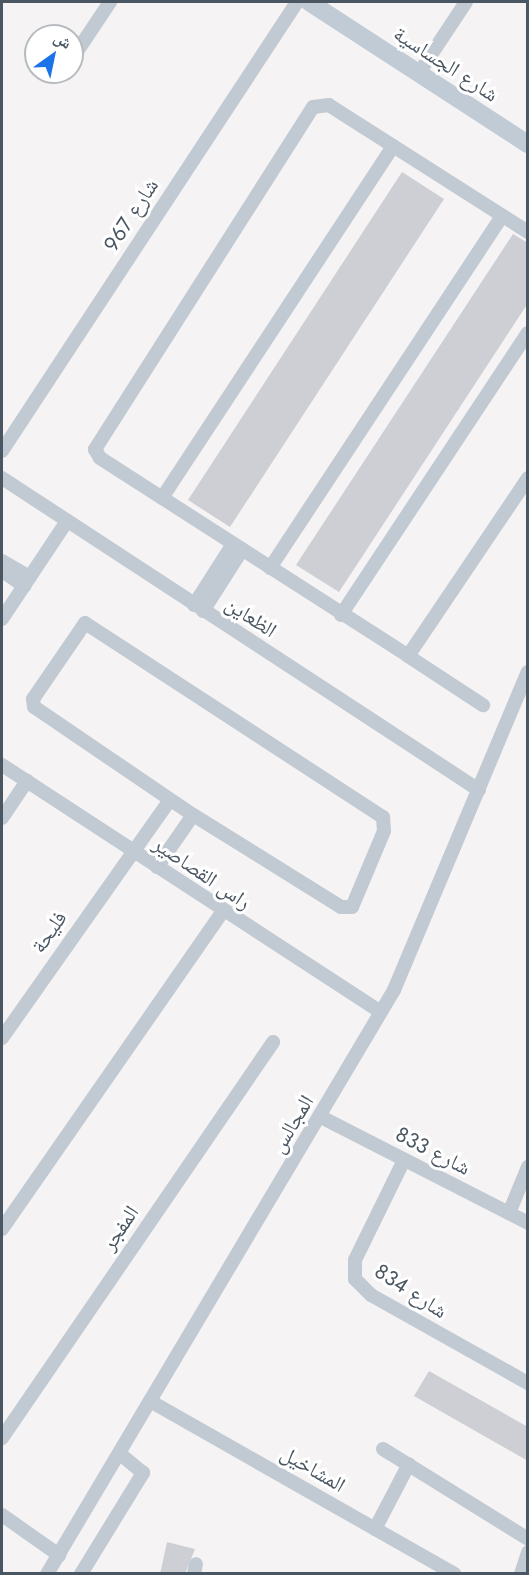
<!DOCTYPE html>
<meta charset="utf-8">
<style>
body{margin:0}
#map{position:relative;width:529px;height:1575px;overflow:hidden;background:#f5f3f3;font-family:Jost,"Noto Naskh Arabic",sans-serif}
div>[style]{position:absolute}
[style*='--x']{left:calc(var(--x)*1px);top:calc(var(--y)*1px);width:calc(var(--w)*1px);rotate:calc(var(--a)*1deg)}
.building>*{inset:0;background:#cdcfd5}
.street>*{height:14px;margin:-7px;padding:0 7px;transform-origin:7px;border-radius:7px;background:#c1cad2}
.secondary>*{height:18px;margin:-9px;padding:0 9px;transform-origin:9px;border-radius:9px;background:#c1cbd6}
span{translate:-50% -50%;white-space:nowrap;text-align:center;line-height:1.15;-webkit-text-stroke:6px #fff;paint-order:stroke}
.street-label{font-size:21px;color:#4a5661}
.frame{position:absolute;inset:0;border:3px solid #4a5661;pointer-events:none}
.north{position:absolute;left:24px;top:24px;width:60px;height:60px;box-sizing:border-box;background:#fff;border:2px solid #b7bbc0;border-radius:50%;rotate:33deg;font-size:16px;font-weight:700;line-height:24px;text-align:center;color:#4a5661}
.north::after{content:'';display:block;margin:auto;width:21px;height:27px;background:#1a73e8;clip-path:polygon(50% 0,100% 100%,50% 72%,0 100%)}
</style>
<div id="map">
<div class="building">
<i style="clip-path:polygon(402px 172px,444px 199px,230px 527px,188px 500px)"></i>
<i style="clip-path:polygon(513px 234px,528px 243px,528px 303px,339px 592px,296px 565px)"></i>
<i style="clip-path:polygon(429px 1371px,528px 1427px,528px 1461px,414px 1396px)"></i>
<i style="clip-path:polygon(167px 1542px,195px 1549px,185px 1574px,160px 1574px)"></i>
</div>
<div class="street">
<i style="--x:72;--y:59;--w:69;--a:-56.3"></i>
<i style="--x:419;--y:73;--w:85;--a:-56.5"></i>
<i style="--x:528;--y:232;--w:236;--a:-147.5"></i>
<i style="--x:329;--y:105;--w:16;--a:173"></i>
<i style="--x:313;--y:107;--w:406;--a:122.5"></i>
<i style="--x:95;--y:449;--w:10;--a:61"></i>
<i style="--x:100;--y:458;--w:366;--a:32.7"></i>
<i style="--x:408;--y:656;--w:215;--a:-56"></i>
<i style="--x:2;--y:451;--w:537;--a:-56.69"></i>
<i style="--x:2;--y:478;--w:570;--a:33.19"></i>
<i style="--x:162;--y:498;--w:421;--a:-56.7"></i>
<i style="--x:2;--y:561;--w:32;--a:30"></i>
<i style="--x:270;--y:568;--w:422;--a:-56.6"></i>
<i style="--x:2;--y:571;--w:27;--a:34"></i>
<i style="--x:194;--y:605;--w:72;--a:-57.4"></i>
<i style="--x:203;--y:611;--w:72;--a:-57.4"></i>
<i style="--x:341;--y:615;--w:338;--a:-56.5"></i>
<i style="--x:2;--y:619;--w:118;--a:-56.4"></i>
<i style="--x:85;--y:623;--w:356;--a:33.1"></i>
<i style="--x:383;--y:817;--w:14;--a:86"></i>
<i style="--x:384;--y:831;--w:82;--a:112.8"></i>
<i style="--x:352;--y:907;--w:11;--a:180"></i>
<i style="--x:341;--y:907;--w:174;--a:-148.1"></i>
<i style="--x:193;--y:815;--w:192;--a:-145.8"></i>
<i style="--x:34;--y:707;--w:8;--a:-97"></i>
<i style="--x:33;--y:699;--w:92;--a:-55.6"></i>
<i style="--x:408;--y:656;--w:90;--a:33.2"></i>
<i style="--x:2;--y:765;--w:452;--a:33.1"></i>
<i style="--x:2;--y:818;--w:45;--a:-56"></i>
<i style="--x:157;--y:867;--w:63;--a:-55.3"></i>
<i style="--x:2;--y:1038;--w:291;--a:-54.8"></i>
<i style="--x:321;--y:1117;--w:233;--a:27.1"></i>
<i style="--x:404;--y:1160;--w:111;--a:116.1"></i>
<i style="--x:355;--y:1260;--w:19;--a:90"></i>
<i style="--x:355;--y:1279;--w:23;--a:45"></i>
<i style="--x:371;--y:1295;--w:180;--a:29.3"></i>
<i style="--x:509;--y:1213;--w:50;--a:-67.6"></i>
<i style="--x:2;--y:1229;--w:386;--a:-55.2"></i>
<i style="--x:150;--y:1401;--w:350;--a:29.6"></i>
<i style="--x:2;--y:1438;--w:480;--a:-55.6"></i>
<i style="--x:383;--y:1449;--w:171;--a:31.8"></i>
<i style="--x:2;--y:1515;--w:70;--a:35.1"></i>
<i style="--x:375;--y:1529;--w:73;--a:-62.4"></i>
<i style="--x:47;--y:1574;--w:679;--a:-59.28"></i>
<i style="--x:394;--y:990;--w:345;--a:-67.2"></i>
<i style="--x:81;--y:1574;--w:119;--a:-58.5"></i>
<i style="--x:143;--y:1473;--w:31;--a:-140"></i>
<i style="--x:194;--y:1574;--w:10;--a:-79"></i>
<i style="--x:521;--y:1574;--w:23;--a:-72"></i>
</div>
<div class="secondary">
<i style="--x:309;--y:2;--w:261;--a:33"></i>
</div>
<div class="street-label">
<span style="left:446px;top:64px;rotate:33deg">شارع الجساسية</span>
<span style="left:131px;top:215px;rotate:-57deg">شارع 967</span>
<span style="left:251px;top:617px;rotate:33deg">الظعاين</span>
<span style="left:202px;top:873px;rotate:34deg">راس القصاصير</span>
<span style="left:49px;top:932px;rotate:-55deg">فليحة</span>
<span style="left:292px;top:1124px;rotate:-59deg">المجالس</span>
<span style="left:433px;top:1151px;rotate:27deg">شارع 833</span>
<span style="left:120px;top:1228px;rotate:-56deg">المفجر</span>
<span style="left:411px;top:1291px;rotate:33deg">شارع 834</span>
<span style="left:313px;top:1469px;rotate:30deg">المشاخيل</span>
</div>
<div class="frame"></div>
<div class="north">ش</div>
</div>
